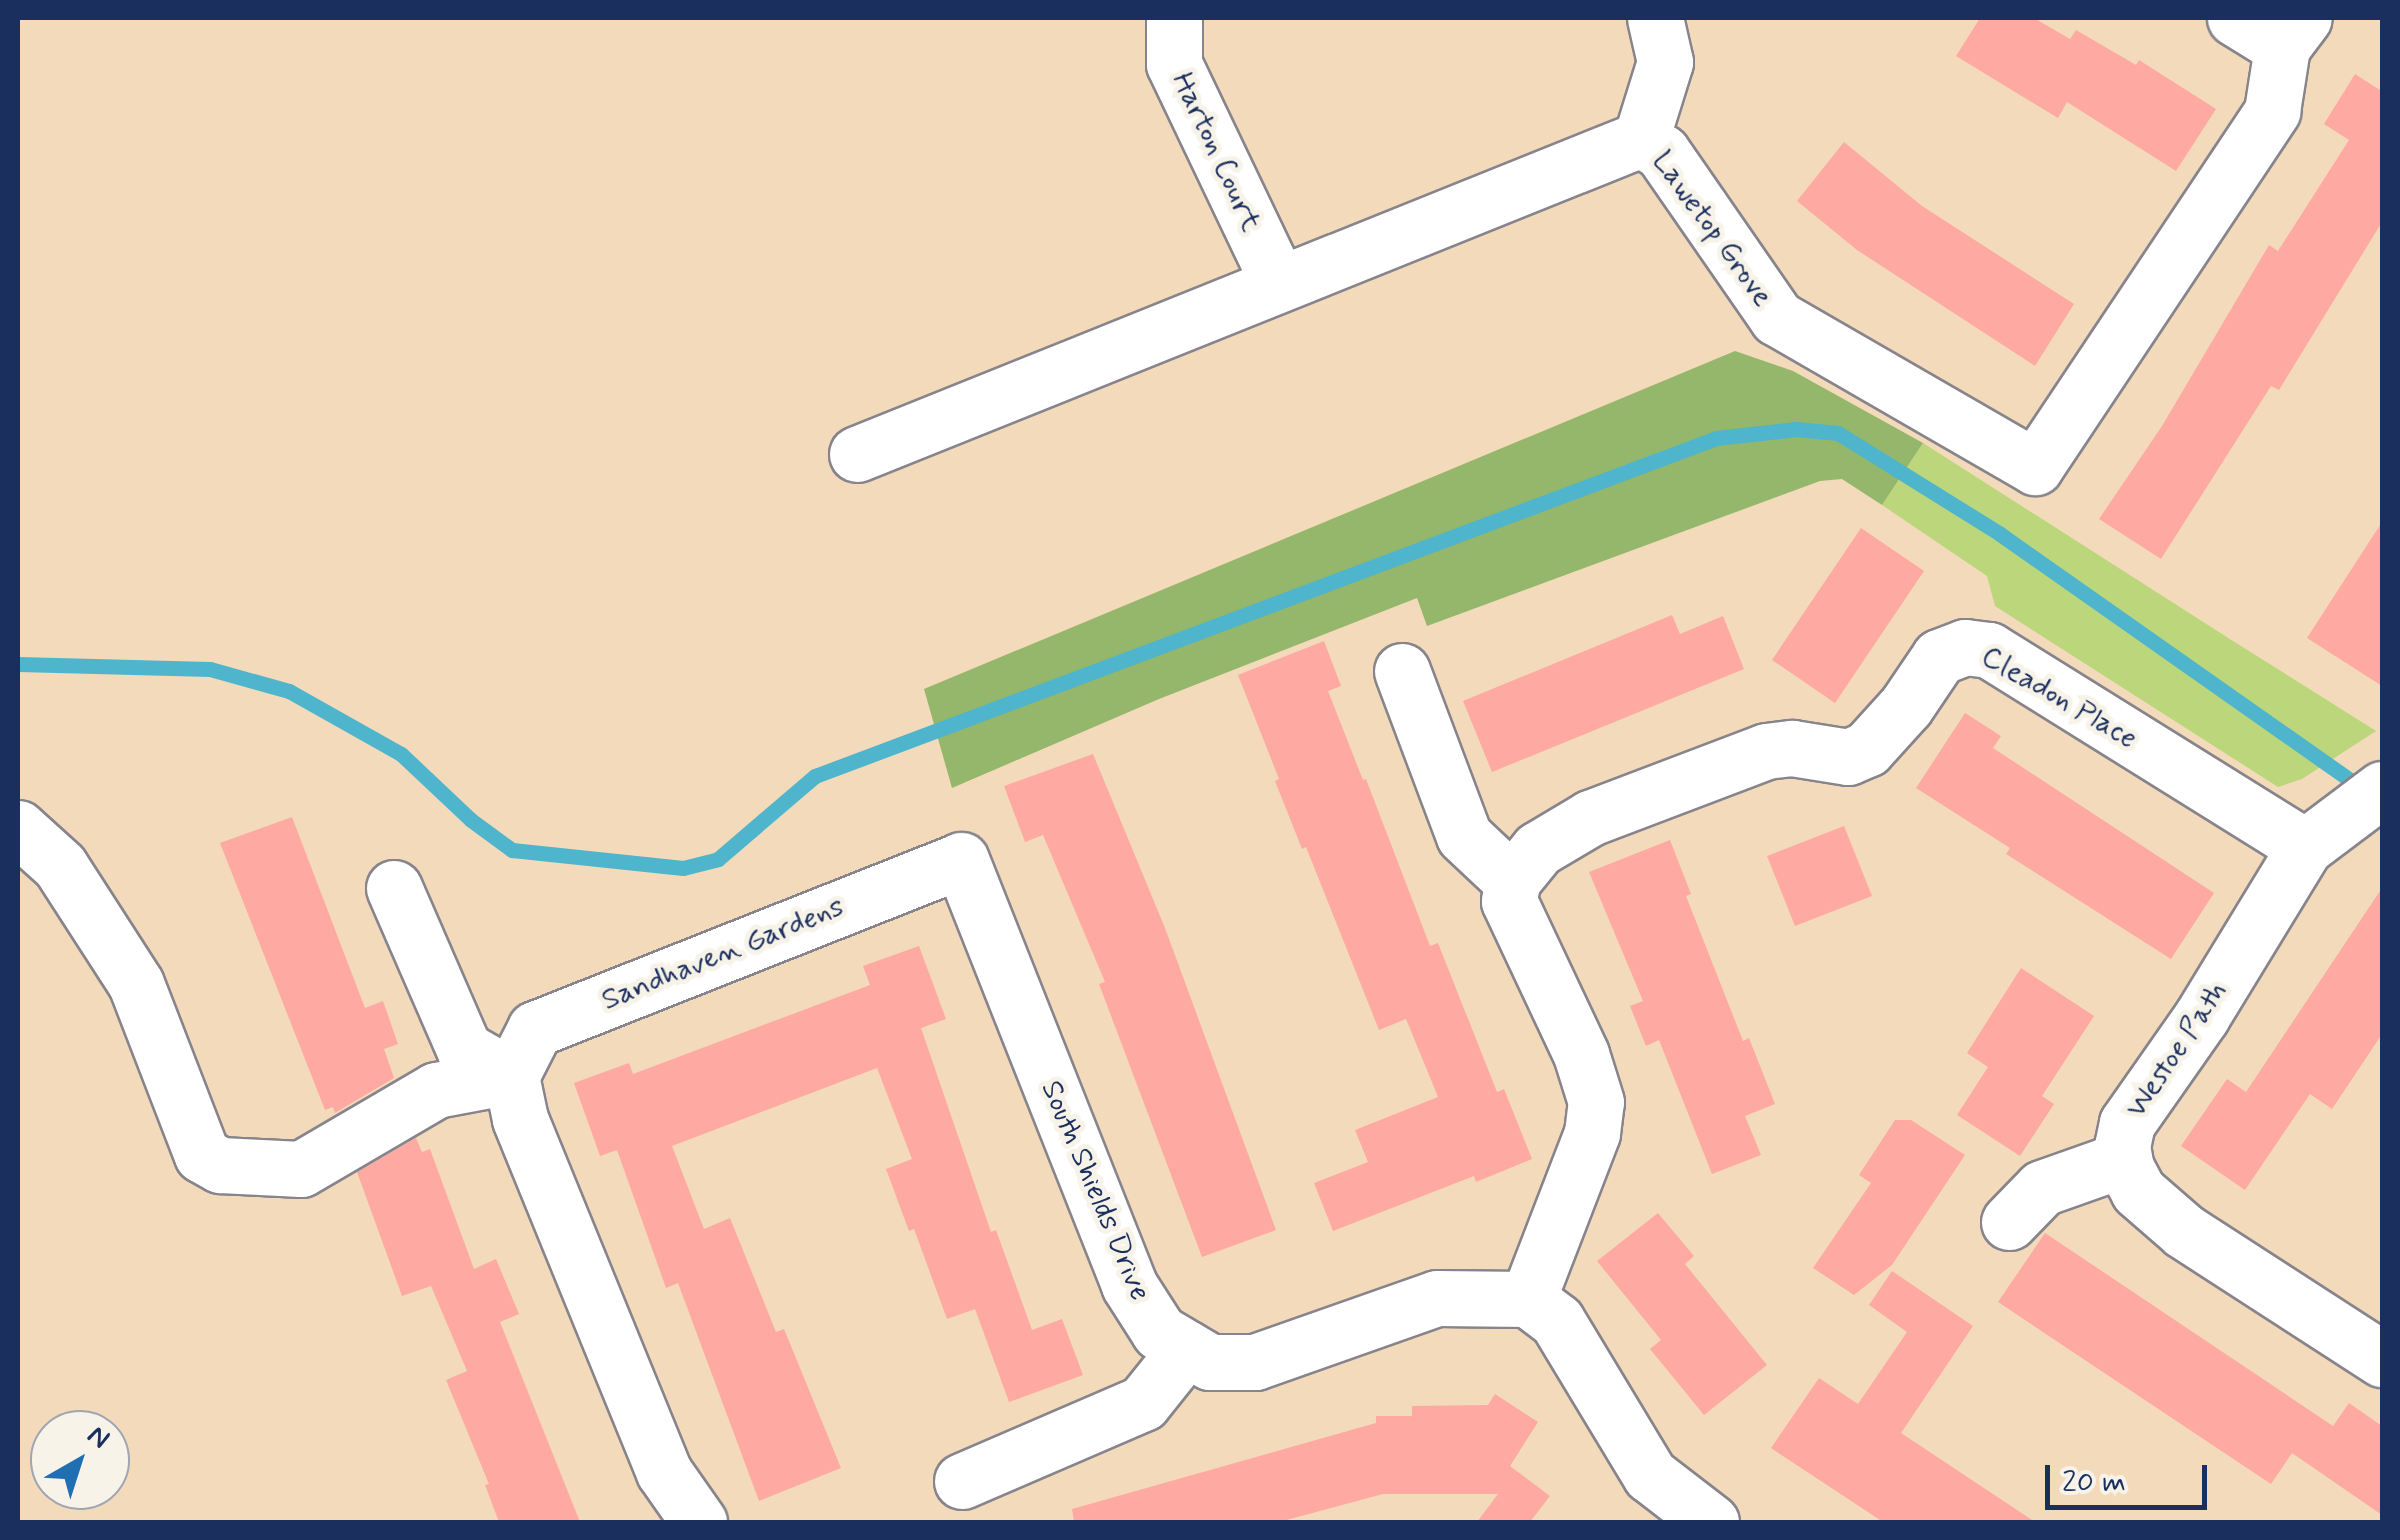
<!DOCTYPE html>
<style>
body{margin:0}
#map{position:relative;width:2400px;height:1540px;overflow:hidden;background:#f3daba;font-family:Mynerve,sans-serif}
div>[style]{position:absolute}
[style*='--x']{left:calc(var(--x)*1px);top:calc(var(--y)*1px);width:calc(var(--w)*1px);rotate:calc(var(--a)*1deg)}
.green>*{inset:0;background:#bbd67b}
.forest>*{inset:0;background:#94b76b}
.stream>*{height:15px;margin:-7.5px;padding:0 7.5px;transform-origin:7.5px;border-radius:7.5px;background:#4eb5cc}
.building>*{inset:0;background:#ffa9a3}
.roads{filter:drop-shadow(2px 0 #87848c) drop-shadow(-2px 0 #87848c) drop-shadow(0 2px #87848c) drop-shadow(0 -2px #87848c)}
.minor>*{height:55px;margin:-27.5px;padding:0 27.5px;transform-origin:27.5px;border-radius:27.5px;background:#fff}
span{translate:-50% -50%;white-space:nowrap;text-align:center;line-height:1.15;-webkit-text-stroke:10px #f7f3e8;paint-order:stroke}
.street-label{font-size:30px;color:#1b2f5e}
.frame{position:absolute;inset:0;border:20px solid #1b2f5e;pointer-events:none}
.north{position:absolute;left:30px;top:1410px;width:100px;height:100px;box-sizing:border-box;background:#f7f3e8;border:2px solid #9fa5b1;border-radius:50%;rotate:39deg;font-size:28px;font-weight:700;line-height:40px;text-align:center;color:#1b2f5e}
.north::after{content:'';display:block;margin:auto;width:35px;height:45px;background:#1f6fb2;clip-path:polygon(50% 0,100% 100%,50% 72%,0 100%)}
.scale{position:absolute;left:2045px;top:1465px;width:162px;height:45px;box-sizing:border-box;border:5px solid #1b2f5e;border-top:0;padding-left:12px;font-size:30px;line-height:35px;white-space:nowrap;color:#1b2f5e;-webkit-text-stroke:8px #f7f3e8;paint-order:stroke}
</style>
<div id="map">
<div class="green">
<i style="clip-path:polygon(1923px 443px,2233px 641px,2376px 731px,2302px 779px,2278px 787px,1995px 606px,1987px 576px,1882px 505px)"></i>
</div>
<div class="forest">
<i style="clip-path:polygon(1735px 351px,1793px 371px,1923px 443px,1882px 505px,1842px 479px,1820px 481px,1427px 626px,1417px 598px,1159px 699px,952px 788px,924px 689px)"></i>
</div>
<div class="stream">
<i style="--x:18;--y:664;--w:192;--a:1.5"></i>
<i style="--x:210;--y:669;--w:82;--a:15.6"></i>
<i style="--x:289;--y:691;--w:129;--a:29.4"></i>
<i style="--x:401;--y:754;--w:96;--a:43.3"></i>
<i style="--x:471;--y:820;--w:51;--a:36.2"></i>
<i style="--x:512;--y:850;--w:172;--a:6"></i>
<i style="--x:683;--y:868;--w:36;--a:-14"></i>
<i style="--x:718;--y:859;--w:128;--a:-40.6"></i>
<i style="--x:815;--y:776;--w:962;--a:-20.56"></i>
<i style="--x:1716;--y:438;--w:81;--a:-6.4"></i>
<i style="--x:1796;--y:429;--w:42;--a:5.4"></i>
<i style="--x:1838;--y:433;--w:191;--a:31.9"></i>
<i style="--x:2000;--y:534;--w:445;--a:35.1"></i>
</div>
<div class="building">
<i style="clip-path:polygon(1980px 18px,2034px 18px,2070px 39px,2076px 30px,2136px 65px,2139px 60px,2216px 109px,2176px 171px,2067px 102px,2058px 118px,1956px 56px)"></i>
<i style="clip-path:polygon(2355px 74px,2380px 90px,2382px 86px,2382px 222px,2279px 390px,2271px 386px,2161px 559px,2099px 519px,2162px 426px,2269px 245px,2278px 251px,2349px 140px,2324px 124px)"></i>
<i style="clip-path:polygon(1844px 142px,1922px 206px,2074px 304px,2035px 366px,1857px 250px,1797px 201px)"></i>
<i style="clip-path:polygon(2382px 522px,2382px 686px,2307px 638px)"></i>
<i style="clip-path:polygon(1861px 528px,1924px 571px,1835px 703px,1772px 660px)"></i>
<i style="clip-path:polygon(1672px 615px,1680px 634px,1723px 616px,1744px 669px,1492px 772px,1463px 701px)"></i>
<i style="clip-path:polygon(1324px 641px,1341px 686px,1328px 691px,1363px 780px,1366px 779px,1430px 946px,1438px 943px,1497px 1092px,1504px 1089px,1532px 1159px,1476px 1182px,1474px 1176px,1333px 1231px,1314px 1183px,1368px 1162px,1355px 1130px,1438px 1097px,1406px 1019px,1379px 1030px,1306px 847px,1302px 849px,1275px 781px,1279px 779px,1238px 675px)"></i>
<i style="clip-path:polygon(1965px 713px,2001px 736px,1993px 748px,2214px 893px,2171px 959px,2006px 854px,2010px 848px,1916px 788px)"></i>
<i style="clip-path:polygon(1093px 754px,1165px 928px,1276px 1230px,1202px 1257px,1099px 984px,1105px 982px,1043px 835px,1025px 842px,1004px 786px)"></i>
<i style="clip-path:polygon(292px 817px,365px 1008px,383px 1001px,398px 1044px,384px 1049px,394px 1078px,335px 1113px,333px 1107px,325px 1110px,220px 843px)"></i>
<i style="clip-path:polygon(1844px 826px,1872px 896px,1795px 926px,1767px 856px)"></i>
<i style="clip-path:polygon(1670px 840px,1691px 894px,1686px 896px,1743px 1041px,1749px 1038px,1775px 1104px,1745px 1116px,1761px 1155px,1712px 1174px,1659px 1040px,1646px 1046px,1630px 1006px,1643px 1001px,1589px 872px)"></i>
<i style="clip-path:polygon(2382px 888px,2382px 1034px,2332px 1109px,2310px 1094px,2245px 1190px,2181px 1146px,2227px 1079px,2246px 1092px)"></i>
<i style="clip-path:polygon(919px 946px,946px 1019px,921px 1028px,991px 1232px,996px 1230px,1032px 1330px,1062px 1319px,1083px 1375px,1009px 1402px,975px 1309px,947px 1319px,914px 1229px,909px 1231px,886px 1169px,912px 1159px,877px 1068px,672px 1146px,704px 1229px,730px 1218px,776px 1332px,784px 1329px,841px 1468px,759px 1501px,678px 1283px,666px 1288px,617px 1150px,600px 1156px,574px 1083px,629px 1063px,633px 1074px,870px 985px,863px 966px)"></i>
<i style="clip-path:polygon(2021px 968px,2094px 1016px,2042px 1096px,2054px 1104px,2020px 1156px,1957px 1115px,1988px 1067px,1967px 1053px)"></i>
<i style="clip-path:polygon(1895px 1120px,1911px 1120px,1965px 1155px,1892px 1265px,1854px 1295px,1813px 1268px,1871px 1183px,1859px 1175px)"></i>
<i style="clip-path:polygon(416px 1138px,422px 1152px,430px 1149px,474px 1269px,496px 1259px,519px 1314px,500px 1322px,580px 1522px,499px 1522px,485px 1485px,489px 1484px,446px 1380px,467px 1371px,431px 1286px,402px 1296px,357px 1172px)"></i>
<i style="clip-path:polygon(1658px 1213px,1694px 1256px,1685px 1264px,1767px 1365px,1704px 1415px,1650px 1349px,1661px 1340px,1597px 1261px)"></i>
<i style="clip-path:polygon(2045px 1233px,2333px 1426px,2349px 1403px,2382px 1426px,2382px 1515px,2292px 1453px,2271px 1484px,1998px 1302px)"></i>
<i style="clip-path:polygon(1892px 1271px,1973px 1326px,1901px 1433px,2035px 1522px,1883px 1522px,1771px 1448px,1819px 1378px,1858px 1404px,1907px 1332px,1869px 1305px)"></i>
<i style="clip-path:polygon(1495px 1394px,1538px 1422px,1510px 1466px,1550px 1496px,1530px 1522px,1477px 1522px,1498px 1494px,1383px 1494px,1279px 1522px,1074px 1522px,1072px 1509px,1376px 1423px,1376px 1416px,1412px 1416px,1412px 1406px,1488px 1405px)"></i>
</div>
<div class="roads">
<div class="minor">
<i style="--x:1174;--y:18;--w:46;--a:90"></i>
<i style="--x:1174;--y:64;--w:242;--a:64.5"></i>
<i style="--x:2235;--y:18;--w:55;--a:31.7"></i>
<i style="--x:1641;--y:139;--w:81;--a:-72.7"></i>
<i style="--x:1665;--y:62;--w:45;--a:-102.8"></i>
<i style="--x:857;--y:454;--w:845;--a:-21.89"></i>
<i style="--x:1641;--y:139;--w:25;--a:32"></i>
<i style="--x:1662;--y:152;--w:202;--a:55.3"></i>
<i style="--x:1777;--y:318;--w:298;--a:30"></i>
<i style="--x:2035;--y:467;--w:428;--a:-56.3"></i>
<i style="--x:2272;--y:111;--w:65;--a:-81.1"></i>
<i style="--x:2282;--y:47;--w:36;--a:-53"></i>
<i style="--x:1402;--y:671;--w:176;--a:69.4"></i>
<i style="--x:1464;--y:836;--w:66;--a:43.2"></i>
<i style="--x:2382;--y:789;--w:96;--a:143"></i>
<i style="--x:2305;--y:847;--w:198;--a:121.4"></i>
<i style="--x:2202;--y:1016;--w:131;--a:125"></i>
<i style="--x:2127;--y:1123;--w:24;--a:102"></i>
<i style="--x:2122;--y:1146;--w:22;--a:80"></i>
<i style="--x:2126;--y:1168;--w:26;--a:62"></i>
<i style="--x:2138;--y:1191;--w:61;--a:41"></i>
<i style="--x:2184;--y:1231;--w:236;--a:32.9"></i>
<i style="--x:18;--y:828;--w:57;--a:42.1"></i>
<i style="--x:60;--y:866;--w:140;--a:57.2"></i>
<i style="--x:136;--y:984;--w:183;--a:68.9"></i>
<i style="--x:202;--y:1155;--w:21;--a:29"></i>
<i style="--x:220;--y:1165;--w:81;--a:2.8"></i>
<i style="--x:301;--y:1169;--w:156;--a:-30.3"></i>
<i style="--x:436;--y:1090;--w:76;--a:-10.6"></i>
<i style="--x:394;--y:888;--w:176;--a:66.5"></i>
<i style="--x:464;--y:1049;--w:54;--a:29.9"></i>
<i style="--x:2009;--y:1222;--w:47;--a:-45.9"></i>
<i style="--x:2042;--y:1188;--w:87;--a:-19.5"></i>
<i style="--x:1528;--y:1299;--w:178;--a:-68.9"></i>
<i style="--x:1592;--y:1133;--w:31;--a:-83"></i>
<i style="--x:1596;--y:1102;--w:50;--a:-107.4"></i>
<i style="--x:1581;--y:1054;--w:169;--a:-115.2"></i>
<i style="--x:1509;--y:901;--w:20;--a:-81"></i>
<i style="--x:1512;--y:881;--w:41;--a:-50.9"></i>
<i style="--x:1538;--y:849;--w:61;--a:-30.8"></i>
<i style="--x:1590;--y:818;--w:188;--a:-20.8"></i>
<i style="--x:1766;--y:751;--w:26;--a:-7"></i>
<i style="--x:1792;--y:748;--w:57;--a:9.1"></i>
<i style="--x:1848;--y:757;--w:21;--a:-23"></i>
<i style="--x:1867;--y:749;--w:58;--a:-47.8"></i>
<i style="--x:1906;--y:706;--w:59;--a:-56"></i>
<i style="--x:1939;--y:657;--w:28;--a:-21"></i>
<i style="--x:1965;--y:647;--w:24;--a:7"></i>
<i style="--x:1989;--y:650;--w:372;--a:31.9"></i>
<i style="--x:962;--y:1481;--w:197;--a:-23.3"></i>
<i style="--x:1143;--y:1403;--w:70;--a:-51.3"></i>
<i style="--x:699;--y:1522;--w:61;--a:-125"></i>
<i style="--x:664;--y:1472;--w:381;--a:-112.2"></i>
<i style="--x:520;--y:1119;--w:44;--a:-101.8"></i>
<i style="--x:511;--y:1076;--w:53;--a:-62.9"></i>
<i style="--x:535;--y:1029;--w:458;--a:-21.6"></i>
<i style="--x:961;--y:860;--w:457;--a:68.4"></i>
<i style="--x:1129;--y:1285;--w:56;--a:57.4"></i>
<i style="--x:1159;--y:1332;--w:59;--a:30.5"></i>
<i style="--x:1210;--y:1362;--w:45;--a:0"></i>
<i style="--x:1255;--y:1362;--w:193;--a:-19.4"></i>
<i style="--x:1437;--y:1298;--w:91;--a:0.6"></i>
<i style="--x:1528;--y:1299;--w:36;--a:37"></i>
<i style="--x:1557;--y:1321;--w:180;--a:58.9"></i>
<i style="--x:1650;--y:1475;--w:77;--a:37.6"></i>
</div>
</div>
<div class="street-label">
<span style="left:1216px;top:152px;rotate:65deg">Harton Court</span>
<span style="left:1712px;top:229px;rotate:54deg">Lawetop Grove</span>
<span style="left:2059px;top:698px;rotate:30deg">Cleadon Place</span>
<span style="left:723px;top:954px;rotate:-22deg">Sandhaven Gardens</span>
<span style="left:2177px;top:1050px;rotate:-56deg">Westoe Path</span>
<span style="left:1095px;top:1191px;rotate:67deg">South Shields Drive</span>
</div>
<div class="frame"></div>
<div class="north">N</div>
<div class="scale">20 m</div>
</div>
